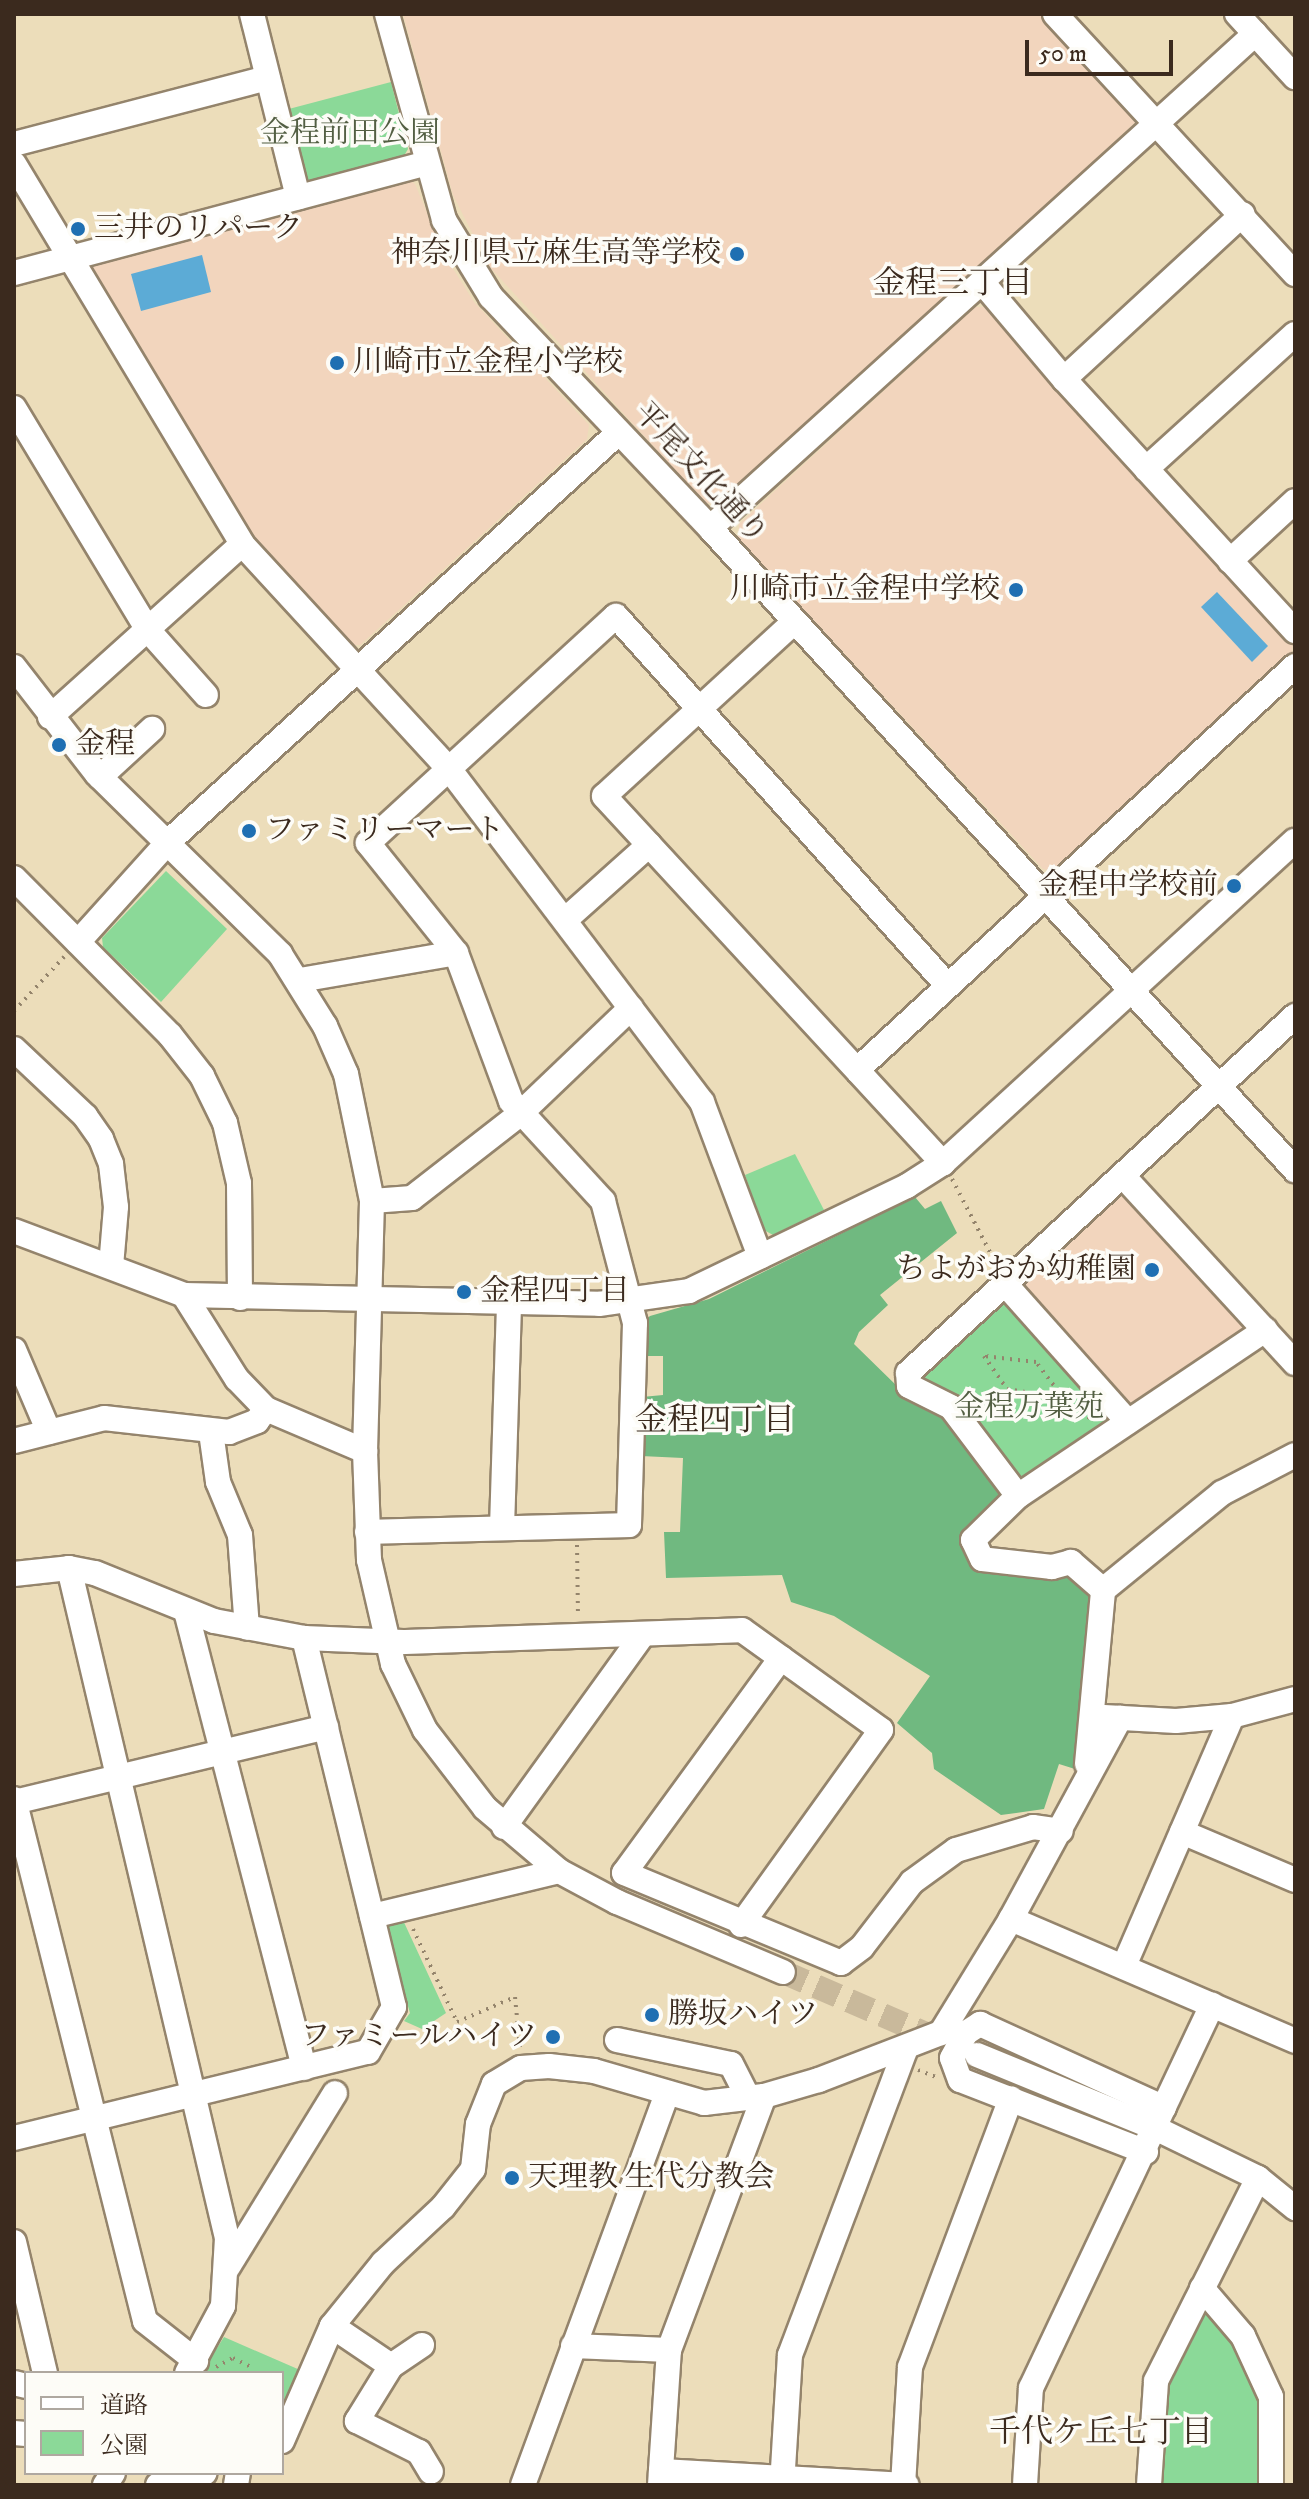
<!DOCTYPE html>
<meta charset="utf-8">
<style>
body{margin:0}
#map{position:relative;width:1309px;height:2499px;overflow:hidden;background:#ecddba;font-family:"IM FELL DW Pica","Noto Serif JP",serif}
div>[style]{position:absolute}
[style*='--x']{left:calc(var(--x)*1px);top:calc(var(--y)*1px);width:calc(var(--w)*1px);rotate:calc(var(--a)*1deg)}
.built>*{inset:0;background:#f2d5bd}
.green>*{inset:0;background:#8bd998}
.forest>*{inset:0;background:#70b980}
.water>*{inset:0;background:#5cabd6}
.minor-tunnel>*{height:24px;margin-top:-12px;transform-origin:0;background:repeating-linear-gradient(90deg,#c9b99b 0 24px,transparent 0 36px)}
.path>*{height:4px;margin-top:-2px;transform-origin:0;background:repeating-linear-gradient(90deg,#94846c 0 2px,transparent 0 8px)}
.roads{filter:drop-shadow(2px 0 #94846c) drop-shadow(-2px 0 #94846c) drop-shadow(0 2px #94846c) drop-shadow(0 -2px #94846c)}
.minor>*{height:24px;margin:-12px;padding:0 12px;transform-origin:12px;border-radius:12px;background:#fff}
.dots>*{width:22px;height:22px;translate:-50% -50%;box-sizing:border-box;border:4px solid #fdfcf7;border-radius:50%}
span{translate:-50% -50%;white-space:nowrap;text-align:center;line-height:1.15;-webkit-text-stroke:7px #fdfcf7;paint-order:stroke}
.park-label{font-size:30px;color:#535f43}
.poi-label{font-size:30px;color:#3b2a1e}
.left{translate:0 -50%;text-align:left}
.right{translate:-100% -50%;text-align:right}
.street-label{font-size:30px;color:#3b2a1e}
.neighbourhood-label{font-size:32px;color:#3b2a1e}
.frame{position:absolute;inset:0;border:16px solid #3b2a1e;pointer-events:none}
.legend{position:absolute;left:24px;top:2371px;width:260px;height:104px;box-sizing:border-box;background:#fdfcf7;border:2px solid #afa8a0;margin:0;padding:10px 14px;list-style:none;font-size:24px;color:#3b2a1e}
.legend li{display:flex;align-items:center;gap:16px;height:40px}
.legend b{width:40px;border:2px solid #afa8a0}
.scale{position:absolute;left:1025px;top:40px;width:148px;height:36px;box-sizing:border-box;border:4px solid #3b2a1e;border-top:0;padding-left:10px;font-size:24px;line-height:28px;white-space:nowrap;color:#3b2a1e;-webkit-text-stroke:6px #fdfcf7;paint-order:stroke}
</style>
<div id="map">
<div class="built">
<i style="clip-path:polygon(403px 14px,1052px 14px,1138px 120px,720px 504px,705px 503px,489px 266px,453px 195px)"></i>
<i style="clip-path:polygon(407px 178px,415px 184px,445px 256px,474px 302px,589px 425px,587px 439px,360px 645px,352px 645px,245px 532px,88px 271px,93px 261px)"></i>
<i style="clip-path:polygon(975px 307px,985px 307px,1293px 641px,1292px 656px,1057px 872px,1043px 869px,738px 538px,739px 524px)"></i>
<i style="clip-path:polygon(1115px 1196px,1127px 1196px,1244px 1321px,1241px 1332px,1132px 1404px,1024px 1290px,1025px 1280px)"></i>
</div>
<div class="green">
<i style="clip-path:polygon(391px 82px,408px 149px,401px 161px,316px 184px,301px 177px,285px 110px)"></i>
<i style="clip-path:polygon(166px 871px,227px 929px,161px 1002px,103px 947px,102px 938px)"></i>
<i style="clip-path:polygon(795px 1154px,824px 1210px,773px 1235px,764px 1230px,745px 1175px)"></i>
<i style="clip-path:polygon(995px 1305px,1006px 1305px,1107px 1415px,1105px 1427px,1026px 1479px,1014px 1477px,918px 1382px,917px 1373px)"></i>
<i style="clip-path:polygon(402px 1918px,446px 2013px,422px 2029px,404px 2021px,410px 2013px,385px 1927px)"></i>
<i style="clip-path:polygon(1211px 2309px,1259px 2385px,1263px 2485px,1160px 2485px,1165px 2381px,1199px 2312px)"></i>
<i style="clip-path:polygon(224px 2337px,300px 2370px,282px 2425px,282px 2373px,201px 2373px)"></i>
</div>
<div class="forest">
<i style="clip-path:polygon(915px 1197px,925px 1209px,941px 1201px,957px 1233px,880px 1295px,888px 1305px,859px 1332px,854px 1344px,900px 1389px,946px 1412px,1004px 1489px,1004px 1499px,964px 1538px,972px 1567px,1047px 1578px,1070px 1576px,1090px 1594px,1086px 1687px,1075px 1769px,1059px 1764px,1044px 1809px,1001px 1815px,934px 1769px,932px 1753px,897px 1723px,930px 1676px,834px 1616px,791px 1602px,782px 1575px,666px 1578px,664px 1532px,680px 1532px,683px 1458px,641px 1456px,642px 1397px,663px 1395px,663px 1356px,643px 1356px,643px 1322px,650px 1316px,709px 1299px)"></i>
</div>
<div class="water">
<i style="clip-path:polygon(202px 255px,211px 292px,141px 311px,131px 274px)"></i>
<i style="clip-path:polygon(1217px 592px,1268px 646px,1252px 662px,1201px 607px)"></i>
</div>
<div class="minor-tunnel">
<i style="--x:783;--y:1972;--w:176;--a:23.4"></i>
</div>
<div class="path">
<i style="--x:14;--y:1011;--w:74;--a:-47.2"></i>
<i style="--x:952;--y:1179;--w:96;--a:62.6"></i>
<i style="--x:1068;--y:1404;--w:53;--a:-127.3"></i>
<i style="--x:1036;--y:1362;--w:52;--a:-173.4"></i>
<i style="--x:984;--y:1356;--w:40;--a:55.1"></i>
<i style="--x:1007;--y:1389;--w:38;--a:9"></i>
<i style="--x:1045;--y:1395;--w:53;--a:27.1"></i>
<i style="--x:577;--y:1545;--w:71;--a:89.2"></i>
<i style="--x:413;--y:1929;--w:103;--a:64.7"></i>
<i style="--x:457;--y:2022;--w:63;--a:-23.3"></i>
<i style="--x:515;--y:1997;--w:51;--a:84.4"></i>
<i style="--x:918;--y:2070;--w:19;--a:21"></i>
<i style="--x:216;--y:2367;--w:19;--a:-28"></i>
<i style="--x:233;--y:2358;--w:20;--a:27"></i>
</div>
<div class="roads">
<div class="minor">
<i style="--x:252;--y:14;--w:189;--a:75.9"></i>
<i style="--x:387;--y:14;--w:214;--a:74.5"></i>
<i style="--x:444;--y:220;--w:90;--a:58.6"></i>
<i style="--x:491;--y:297;--w:318;--a:46.5"></i>
<i style="--x:710;--y:528;--w:869;--a:47.66"></i>
<i style="--x:1055;--y:14;--w:354;--a:47.3"></i>
<i style="--x:1237;--y:14;--w:86;--a:47.4"></i>
<i style="--x:14;--y:144;--w:262;--a:-14.6"></i>
<i style="--x:14;--y:164;--w:443;--a:59"></i>
<i style="--x:242;--y:544;--w:307;--a:47.4"></i>
<i style="--x:450;--y:770;--w:417;--a:52.8"></i>
<i style="--x:702;--y:1102;--w:165;--a:69.4"></i>
<i style="--x:14;--y:273;--w:427;--a:-14.9"></i>
<i style="--x:982;--y:282;--w:127;--a:49.8"></i>
<i style="--x:1064;--y:379;--w:342;--a:47.5"></i>
<i style="--x:1064;--y:379;--w:243;--a:-42.7"></i>
<i style="--x:14;--y:408;--w:259;--a:58.9"></i>
<i style="--x:148;--y:630;--w:87;--a:48.3"></i>
<i style="--x:1146;--y:469;--w:201;--a:-42.2"></i>
<i style="--x:710;--y:528;--w:736;--a:-42.19"></i>
<i style="--x:1230;--y:561;--w:88;--a:-42.7"></i>
<i style="--x:793;--y:623;--w:256;--a:137.5"></i>
<i style="--x:604;--y:796;--w:500;--a:47.3"></i>
<i style="--x:14;--y:667;--w:135;--a:52.2"></i>
<i style="--x:97;--y:774;--w:257;--a:44.5"></i>
<i style="--x:280;--y:954;--w:85;--a:58"></i>
<i style="--x:325;--y:1026;--w:52;--a:66.4"></i>
<i style="--x:346;--y:1074;--w:130;--a:78.4"></i>
<i style="--x:372;--y:1201;--w:250;--a:91.6"></i>
<i style="--x:365;--y:1451;--w:109;--a:87.9"></i>
<i style="--x:369;--y:1560;--w:107;--a:77"></i>
<i style="--x:393;--y:1664;--w:73;--a:64.1"></i>
<i style="--x:425;--y:1730;--w:98;--a:52.4"></i>
<i style="--x:485;--y:1808;--w:97;--a:40.4"></i>
<i style="--x:559;--y:1871;--w:66;--a:28.1"></i>
<i style="--x:617;--y:1902;--w:180;--a:22.9"></i>
<i style="--x:50;--y:717;--w:258;--a:-42"></i>
<i style="--x:100;--y:777;--w:71;--a:-42.7"></i>
<i style="--x:14;--y:878;--w:221;--a:45.2"></i>
<i style="--x:170;--y:1035;--w:52;--a:52"></i>
<i style="--x:202;--y:1076;--w:52;--a:63.9"></i>
<i style="--x:225;--y:1123;--w:62;--a:76.9"></i>
<i style="--x:239;--y:1183;--w:115;--a:89.5"></i>
<i style="--x:565;--y:920;--w:113;--a:-41.8"></i>
<i style="--x:78;--y:942;--w:133;--a:-48"></i>
<i style="--x:167;--y:843;--w:608;--a:-42.27"></i>
<i style="--x:300;--y:980;--w:158;--a:-9.8"></i>
<i style="--x:14;--y:1049;--w:98;--a:43.3"></i>
<i style="--x:85;--y:1116;--w:28;--a:55"></i>
<i style="--x:101;--y:1139;--w:27;--a:68"></i>
<i style="--x:111;--y:1164;--w:43;--a:83.4"></i>
<i style="--x:116;--y:1207;--w:60;--a:94.8"></i>
<i style="--x:857;--y:1070;--w:596;--a:-42.69"></i>
<i style="--x:1123;--y:1176;--w:254;--a:47.4"></i>
<i style="--x:372;--y:1201;--w:40;--a:-4.3"></i>
<i style="--x:412;--y:1198;--w:138;--a:-37.9"></i>
<i style="--x:521;--y:1113;--w:152;--a:-43.7"></i>
<i style="--x:14;--y:1231;--w:182;--a:20.6"></i>
<i style="--x:184;--y:1295;--w:415;--a:1.2"></i>
<i style="--x:599;--y:1304;--w:91;--a:-8.2"></i>
<i style="--x:689;--y:1291;--w:242;--a:-25.7"></i>
<i style="--x:907;--y:1186;--w:43;--a:-32.6"></i>
<i style="--x:943;--y:1163;--w:477;--a:-42.5"></i>
<i style="--x:1006;--y:1285;--w:183;--a:48.3"></i>
<i style="--x:184;--y:1295;--w:99;--a:57.8"></i>
<i style="--x:237;--y:1379;--w:42;--a:46"></i>
<i style="--x:266;--y:1409;--w:108;--a:23"></i>
<i style="--x:14;--y:1350;--w:89;--a:66.9"></i>
<i style="--x:211;--y:1432;--w:50;--a:82"></i>
<i style="--x:218;--y:1482;--w:57;--a:67.5"></i>
<i style="--x:240;--y:1535;--w:93;--a:85.7"></i>
<i style="--x:14;--y:1441;--w:93;--a:-14.3"></i>
<i style="--x:104;--y:1418;--w:126;--a:6.4"></i>
<i style="--x:229;--y:1432;--w:30;--a:-21"></i>
<i style="--x:257;--y:1421;--w:15;--a:-53"></i>
<i style="--x:1018;--y:1496;--w:111;--a:-127"></i>
<i style="--x:951;--y:1407;--w:47;--a:-153.4"></i>
<i style="--x:909;--y:1386;--w:13;--a:-94"></i>
<i style="--x:908;--y:1373;--w:527;--a:-42.69"></i>
<i style="--x:502;--y:1528;--w:226;--a:-88.2"></i>
<i style="--x:367;--y:1532;--w:262;--a:-1.5"></i>
<i style="--x:629;--y:1525;--w:202;--a:-88.3"></i>
<i style="--x:635;--y:1323;--w:126;--a:-104.7"></i>
<i style="--x:603;--y:1201;--w:136;--a:-132.6"></i>
<i style="--x:511;--y:1101;--w:158;--a:-110.4"></i>
<i style="--x:456;--y:953;--w:141;--a:-128.7"></i>
<i style="--x:368;--y:843;--w:336;--a:-42.5"></i>
<i style="--x:616;--y:616;--w:496;--a:48.1"></i>
<i style="--x:69;--y:1568;--w:688;--a:76.73"></i>
<i style="--x:227;--y:2238;--w:68;--a:93.4"></i>
<i style="--x:223;--y:2306;--w:76;--a:118.2"></i>
<i style="--x:14;--y:1574;--w:55;--a:-6.2"></i>
<i style="--x:69;--y:1568;--w:26;--a:11"></i>
<i style="--x:95;--y:1573;--w:128;--a:22"></i>
<i style="--x:214;--y:1621;--w:92;--a:10.7"></i>
<i style="--x:304;--y:1638;--w:99;--a:2.3"></i>
<i style="--x:403;--y:1642;--w:339;--a:-2"></i>
<i style="--x:742;--y:1630;--w:171;--a:35.7"></i>
<i style="--x:881;--y:1730;--w:240;--a:125.7"></i>
<i style="--x:1103;--y:1590;--w:43;--a:-138.8"></i>
<i style="--x:1071;--y:1562;--w:20;--a:165"></i>
<i style="--x:1052;--y:1567;--w:70;--a:-173.5"></i>
<i style="--x:982;--y:1559;--w:21;--a:-115"></i>
<i style="--x:973;--y:1540;--w:63;--a:-44.4"></i>
<i style="--x:1018;--y:1496;--w:298;--a:-33.9"></i>
<i style="--x:186;--y:1611;--w:472;--a:75.5"></i>
<i style="--x:781;--y:1658;--w:266;--a:126.1"></i>
<i style="--x:624;--y:1873;--w:235;--a:22.5"></i>
<i style="--x:841;--y:1963;--w:26;--a:-37"></i>
<i style="--x:862;--y:1947;--w:82;--a:-52.4"></i>
<i style="--x:912;--y:1882;--w:54;--a:-36"></i>
<i style="--x:956;--y:1850;--w:80;--a:-16.6"></i>
<i style="--x:1033;--y:1827;--w:28;--a:8"></i>
<i style="--x:1104;--y:1717;--w:72;--a:3.2"></i>
<i style="--x:1176;--y:1721;--w:56;--a:-5.1"></i>
<i style="--x:1232;--y:1716;--w:65;--a:-15.1"></i>
<i style="--x:1087;--y:1764;--w:175;--a:-84.7"></i>
<i style="--x:1103;--y:1590;--w:154;--a:-39.2"></i>
<i style="--x:1222;--y:1493;--w:82;--a:-27.5"></i>
<i style="--x:14;--y:1799;--w:538;--a:75.91"></i>
<i style="--x:145;--y:2321;--w:65;--a:38.1"></i>
<i style="--x:14;--y:1802;--w:321;--a:-13.5"></i>
<i style="--x:504;--y:1827;--w:238;--a:-54.2"></i>
<i style="--x:1182;--y:1832;--w:123;--a:23"></i>
<i style="--x:372;--y:1916;--w:192;--a:-13.5"></i>
<i style="--x:1011;--y:1919;--w:309;--a:23.2"></i>
<i style="--x:1124;--y:1966;--w:272;--a:-66.6"></i>
<i style="--x:617;--y:2040;--w:116;--a:11.9"></i>
<i style="--x:731;--y:2064;--w:38;--a:63"></i>
<i style="--x:977;--y:2055;--w:192;--a:22.3"></i>
<i style="--x:1155;--y:2128;--w:114;--a:25.9"></i>
<i style="--x:1258;--y:2178;--w:48;--a:39"></i>
<i style="--x:14;--y:2138;--w:364;--a:-13.7"></i>
<i style="--x:368;--y:2052;--w:52;--a:-60"></i>
<i style="--x:394;--y:2007;--w:380;--a:-103.7"></i>
<i style="--x:1146;--y:2152;--w:199;--a:-158.8"></i>
<i style="--x:960;--y:2080;--w:23;--a:-110"></i>
<i style="--x:952;--y:2058;--w:29;--a:-61"></i>
<i style="--x:966;--y:2033;--w:17;--a:-33"></i>
<i style="--x:980;--y:2024;--w:202;--a:24.5"></i>
<i style="--x:14;--y:2242;--w:135;--a:76.7"></i>
<i style="--x:228;--y:2267;--w:204;--a:-58.4"></i>
<i style="--x:1202;--y:2288;--w:63;--a:49.5"></i>
<i style="--x:1243;--y:2336;--w:67;--a:65.3"></i>
<i style="--x:1271;--y:2397;--w:88;--a:90"></i>
<i style="--x:332;--y:2326;--w:71;--a:34.1"></i>
<i style="--x:422;--y:2345;--w:37;--a:146"></i>
<i style="--x:391;--y:2366;--w:65;--a:121.7"></i>
<i style="--x:357;--y:2421;--w:69;--a:26.6"></i>
<i style="--x:419;--y:2452;--w:23;--a:59"></i>
<i style="--x:573;--y:2346;--w:96;--a:2.4"></i>
<i style="--x:14;--y:2383;--w:12;--a:14"></i>
<i style="--x:14;--y:2433;--w:12;--a:5"></i>
<i style="--x:282;--y:2441;--w:125;--a:-66.5"></i>
<i style="--x:332;--y:2326;--w:81;--a:-51"></i>
<i style="--x:383;--y:2263;--w:82;--a:-43"></i>
<i style="--x:443;--y:2207;--w:48;--a:-51.7"></i>
<i style="--x:473;--y:2169;--w:45;--a:-83.7"></i>
<i style="--x:478;--y:2124;--w:43;--a:-68.2"></i>
<i style="--x:494;--y:2084;--w:31;--a:-31"></i>
<i style="--x:521;--y:2068;--w:28;--a:-4"></i>
<i style="--x:549;--y:2066;--w:45;--a:6.3"></i>
<i style="--x:594;--y:2071;--w:115;--a:16.2"></i>
<i style="--x:704;--y:2103;--w:60;--a:-6.7"></i>
<i style="--x:764;--y:2096;--w:57;--a:-16.2"></i>
<i style="--x:819;--y:2080;--w:131;--a:-21.1"></i>
<i style="--x:941;--y:2033;--w:134;--a:-58.4"></i>
<i style="--x:1011;--y:1919;--w:229;--a:-61.5"></i>
<i style="--x:661;--y:2471;--w:246;--a:3.3"></i>
<i style="--x:105;--y:2485;--w:14;--a:-56"></i>
<i style="--x:158;--y:2485;--w:48;--a:-14.6"></i>
<i style="--x:236;--y:2485;--w:12;--a:-81"></i>
<i style="--x:523;--y:2485;--w:418;--a:-69.8"></i>
<i style="--x:660;--y:2485;--w:135;--a:-86.2"></i>
<i style="--x:669;--y:2350;--w:271;--a:-69.5"></i>
<i style="--x:782;--y:2485;--w:130;--a:-86.5"></i>
<i style="--x:790;--y:2355;--w:326;--a:-69.3"></i>
<i style="--x:903;--y:2485;--w:118;--a:-86.6"></i>
<i style="--x:910;--y:2367;--w:287;--a:-69.4"></i>
<i style="--x:1025;--y:2485;--w:97;--a:-86.5"></i>
<i style="--x:1031;--y:2388;--w:424;--a:-64.7"></i>
<i style="--x:1149;--y:2485;--w:104;--a:-86.1"></i>
<i style="--x:1156;--y:2381;--w:227;--a:-63.3"></i>
</div>
</div>
<div class="dots">
<i style="left:78px;top:229px;background:#1f6fb2"></i>
<i style="left:737px;top:254px;background:#1f6fb2"></i>
<i style="left:337px;top:363px;background:#1f6fb2"></i>
<i style="left:1016px;top:590px;background:#1f6fb2"></i>
<i style="left:59px;top:745px;background:#1f6fb2"></i>
<i style="left:249px;top:831px;background:#1f6fb2"></i>
<i style="left:1234px;top:886px;background:#1f6fb2"></i>
<i style="left:1152px;top:1270px;background:#1f6fb2"></i>
<i style="left:464px;top:1292px;background:#1f6fb2"></i>
<i style="left:652px;top:2015px;background:#1f6fb2"></i>
<i style="left:553px;top:2037px;background:#1f6fb2"></i>
<i style="left:512px;top:2178px;background:#1f6fb2"></i>
</div>
<div class="park-label">
<span style="left:350px;top:134px">金程前田公園</span>
<span style="left:1029px;top:1408px">金程万葉苑</span>
</div>
<div class="poi-label">
<span class="left" style="left:94px;top:229px">三井のリパーク</span>
<span class="right" style="left:721px;top:254px">神奈川県立麻生高等学校</span>
<span class="left" style="left:353px;top:363px">川崎市立金程小学校</span>
<span class="right" style="left:1000px;top:590px">川崎市立金程中学校</span>
<span class="left" style="left:75px;top:745px">金程</span>
<span class="left" style="left:265px;top:831px">ファミリーマート</span>
<span class="right" style="left:1218px;top:886px">金程中学校前</span>
<span class="right" style="left:1136px;top:1270px">ちよがおか幼稚園</span>
<span class="left" style="left:480px;top:1292px">金程四丁目</span>
<span class="left" style="left:668px;top:2015px">勝坂ハイツ</span>
<span class="right" style="left:537px;top:2037px">ファミールハイツ</span>
<span class="left" style="left:528px;top:2178px">天理教 生代分教会</span>
</div>
<div class="street-label">
<span style="left:700px;top:474px;rotate:47deg">平尾文化通り</span>
</div>
<div class="neighbourhood-label">
<span style="left:953px;top:284px">金程三丁目</span>
<span style="left:715px;top:1421px">金程四丁目</span>
<span style="left:1101px;top:2433px">千代ケ丘七丁目</span>
</div>
<div class="frame"></div>
<ul class="legend">
<li><b style="height:10px;background:#fff"></b>道路</li>
<li><b style="height:22px;background:#8bd998"></b>公園</li>
</ul>
<div class="scale">50 m</div>
</div>
